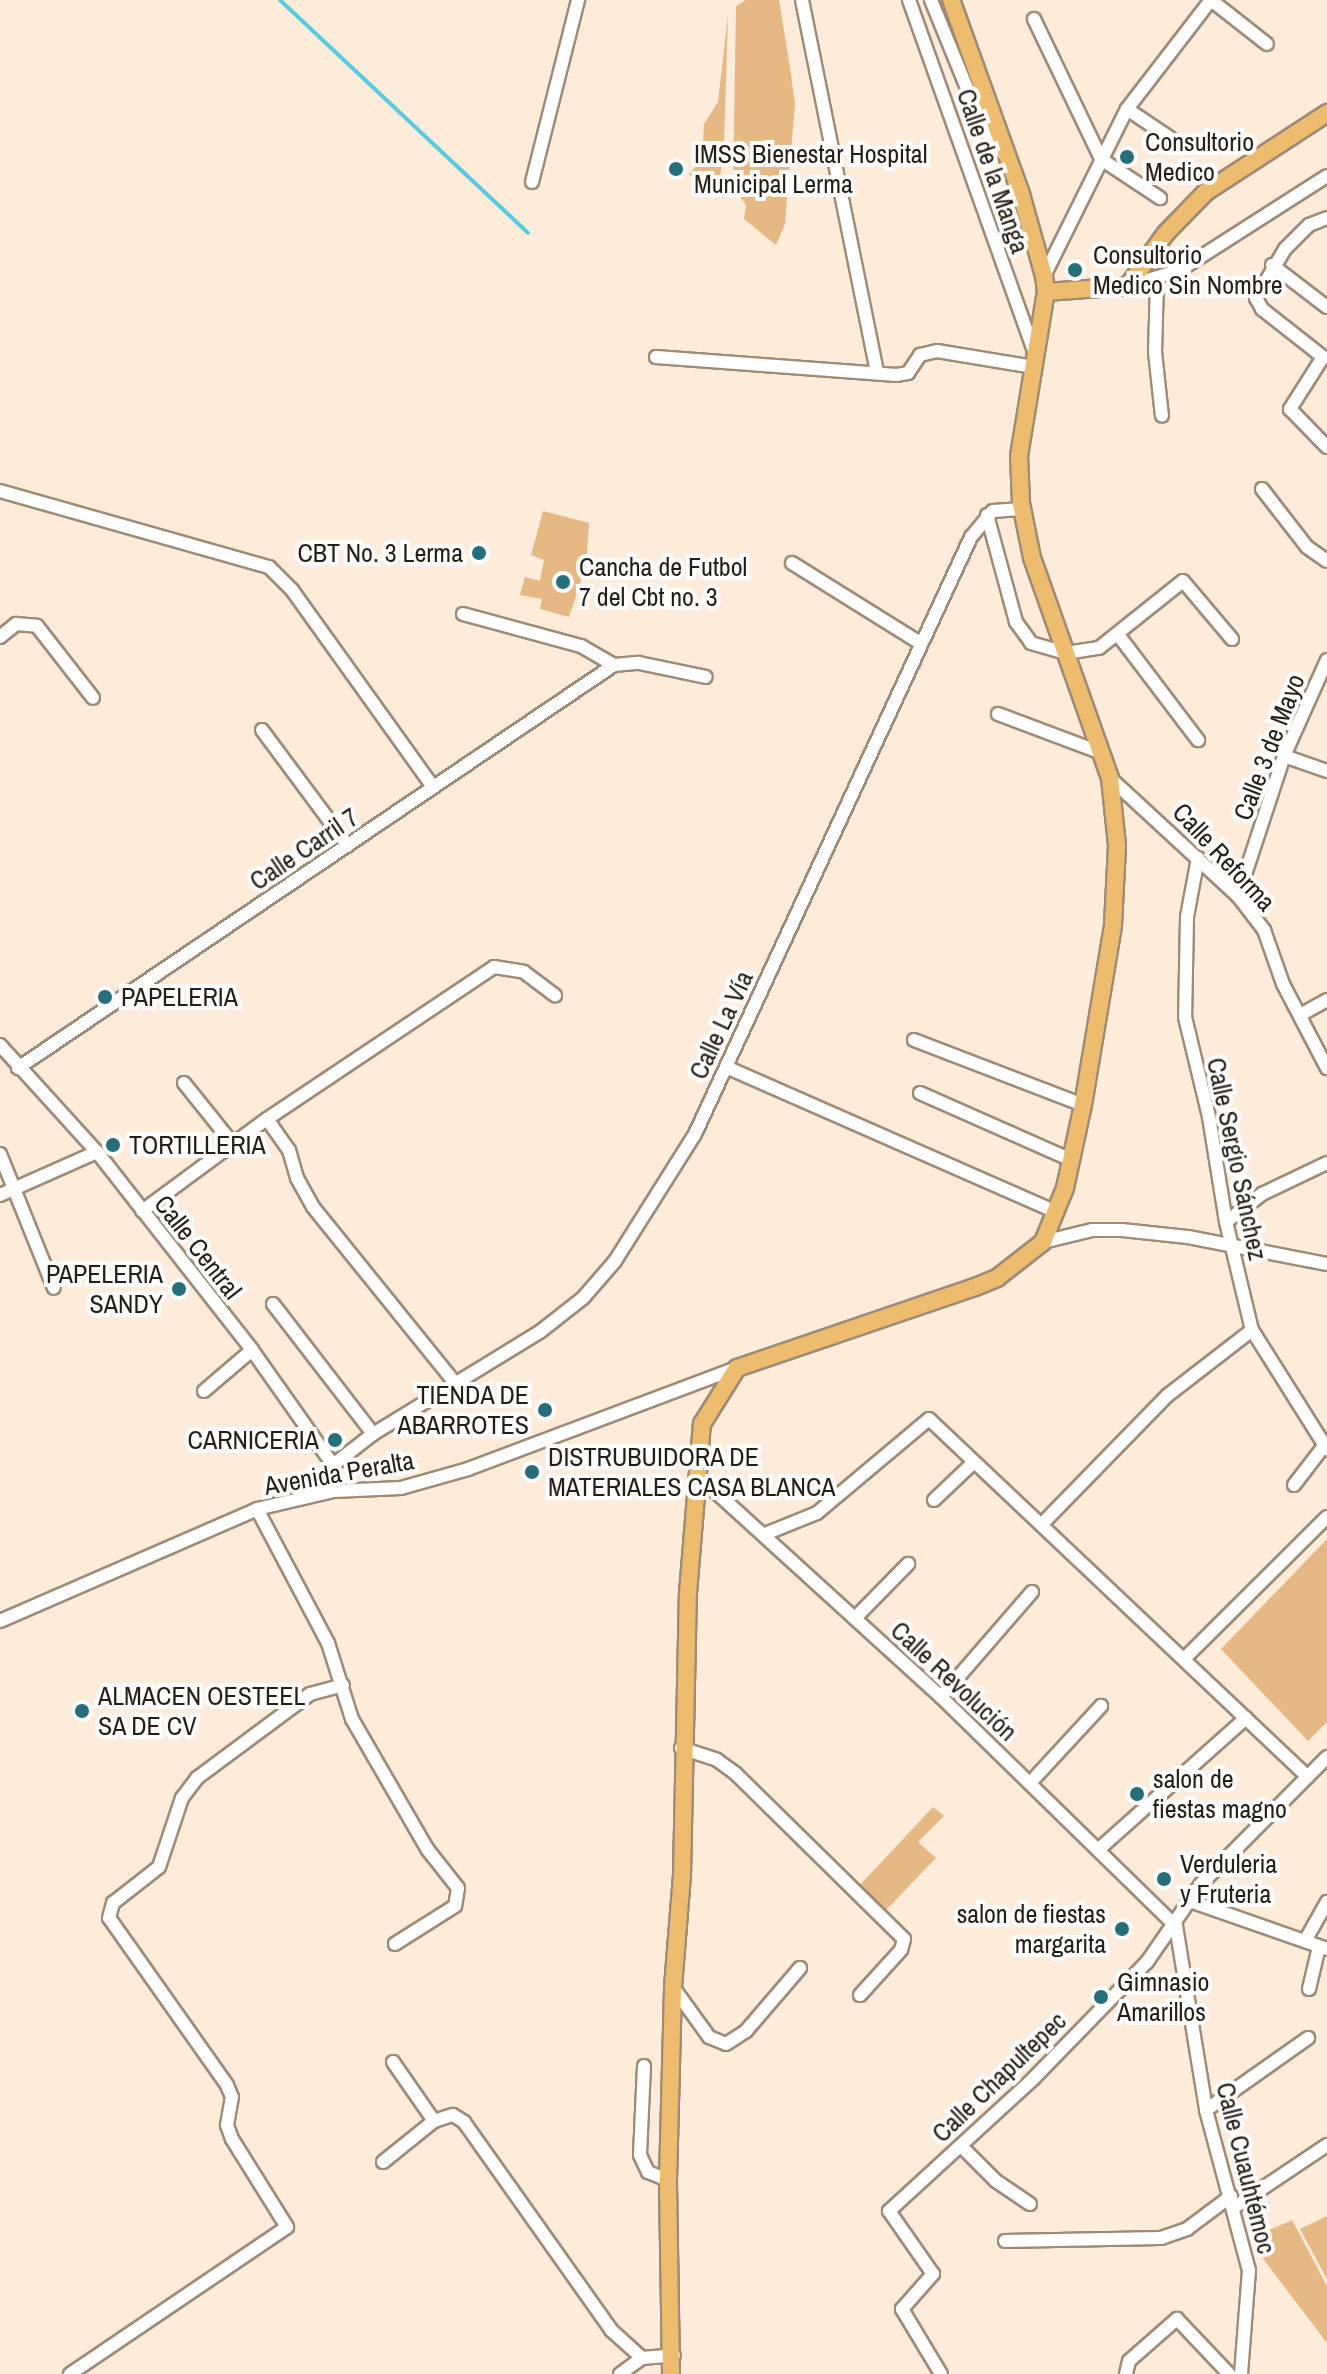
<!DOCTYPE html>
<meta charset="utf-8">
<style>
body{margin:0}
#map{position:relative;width:1327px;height:2374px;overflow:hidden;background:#feecda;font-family:"Archivo Narrow",sans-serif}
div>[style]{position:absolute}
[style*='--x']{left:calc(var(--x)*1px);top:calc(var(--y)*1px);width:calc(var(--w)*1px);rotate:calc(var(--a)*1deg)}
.green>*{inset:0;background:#e6b884}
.stream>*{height:4px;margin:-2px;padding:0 2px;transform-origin:2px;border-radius:2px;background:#58cae1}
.roads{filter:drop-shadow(2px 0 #9f8b76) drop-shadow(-2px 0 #9f8b76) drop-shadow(0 2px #9f8b76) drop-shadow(0 -2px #9f8b76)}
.minor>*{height:12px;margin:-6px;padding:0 6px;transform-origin:6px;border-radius:6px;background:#fff}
.major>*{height:16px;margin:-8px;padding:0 8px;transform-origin:8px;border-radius:8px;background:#edbc6e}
.dots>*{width:22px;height:22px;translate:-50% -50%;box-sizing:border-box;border:4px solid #fdfdfd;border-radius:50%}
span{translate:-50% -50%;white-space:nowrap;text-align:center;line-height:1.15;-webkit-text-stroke:8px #fdfdfd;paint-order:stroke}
.poi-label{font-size:26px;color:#251e15}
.left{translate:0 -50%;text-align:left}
.right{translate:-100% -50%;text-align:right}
.street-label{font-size:26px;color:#251e15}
</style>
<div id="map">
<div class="green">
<i style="clip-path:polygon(746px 0,779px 0,791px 74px,795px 105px,788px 185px,785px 224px,776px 245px,744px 219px,746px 205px,733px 187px,736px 6px)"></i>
<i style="clip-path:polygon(728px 15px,724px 143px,719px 186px,710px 195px,689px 174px,702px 160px,704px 124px,718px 102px)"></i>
<i style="clip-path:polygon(543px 511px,589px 523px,586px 566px,569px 617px,540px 609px,542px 599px,520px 595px,525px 577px,540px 581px,544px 560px,531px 555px)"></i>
<i style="clip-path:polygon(1327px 1539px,1327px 1722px,1308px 1741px,1221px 1649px)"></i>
<i style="clip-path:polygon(933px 1807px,944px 1816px,918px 1842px,936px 1858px,885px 1911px,859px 1886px)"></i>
<i style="clip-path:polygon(1327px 2216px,1327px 2279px,1300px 2229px)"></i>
<i style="clip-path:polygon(1292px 2220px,1327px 2286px,1327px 2343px,1258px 2252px,1256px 2236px)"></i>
</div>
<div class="stream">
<i style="--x:280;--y:0;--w:340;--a:43.2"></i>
</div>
<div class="roads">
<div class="minor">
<i style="--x:802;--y:0;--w:379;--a:78.6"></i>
<i style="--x:909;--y:0;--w:375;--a:70.4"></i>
<i style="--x:931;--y:0;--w:140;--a:67.8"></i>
<i style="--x:984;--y:130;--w:33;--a:50"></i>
<i style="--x:1211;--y:0;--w:71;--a:38.2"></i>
<i style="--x:1034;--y:19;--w:155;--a:64.4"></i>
<i style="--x:1101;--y:159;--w:71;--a:33.5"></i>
<i style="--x:1127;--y:109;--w:52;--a:34"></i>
<i style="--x:532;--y:182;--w:188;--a:-75.8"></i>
<i style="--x:1327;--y:218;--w:19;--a:159"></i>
<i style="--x:1309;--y:225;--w:34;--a:135"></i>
<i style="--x:1285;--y:249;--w:57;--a:120.6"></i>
<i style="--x:1256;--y:298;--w:13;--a:61"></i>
<i style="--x:1262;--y:309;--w:78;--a:38.2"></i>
<i style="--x:1323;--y:357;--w:62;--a:122.4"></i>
<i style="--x:1290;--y:409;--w:53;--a:45.8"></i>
<i style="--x:1272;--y:265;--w:69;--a:37.4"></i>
<i style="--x:1044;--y:276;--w:186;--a:-63.6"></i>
<i style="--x:1127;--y:109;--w:138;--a:-52.4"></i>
<i style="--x:1157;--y:281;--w:71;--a:91.6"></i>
<i style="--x:1155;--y:352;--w:64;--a:83.8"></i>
<i style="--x:1128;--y:286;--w:54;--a:-17.1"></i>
<i style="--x:1180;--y:270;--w:174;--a:-32.6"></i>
<i style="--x:656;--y:357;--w:241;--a:4.3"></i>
<i style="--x:896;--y:375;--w:12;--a:-9"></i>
<i style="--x:908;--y:373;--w:22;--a:-56"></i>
<i style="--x:920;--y:355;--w:17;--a:-13"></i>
<i style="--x:937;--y:351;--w:98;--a:9.4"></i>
<i style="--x:1262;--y:489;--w:73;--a:52.2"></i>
<i style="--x:1307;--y:547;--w:24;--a:35"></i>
<i style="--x:0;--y:491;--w:280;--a:15.8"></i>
<i style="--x:269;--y:567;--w:33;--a:45"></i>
<i style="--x:292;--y:590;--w:242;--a:54.4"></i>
<i style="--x:987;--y:515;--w:111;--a:74.8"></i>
<i style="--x:1016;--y:622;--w:26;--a:54"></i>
<i style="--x:1031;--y:643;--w:36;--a:16"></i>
<i style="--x:1066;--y:653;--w:33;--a:-9"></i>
<i style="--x:1099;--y:648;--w:107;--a:-38.6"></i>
<i style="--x:1183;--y:581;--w:76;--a:49.8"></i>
<i style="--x:792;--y:563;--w:151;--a:32"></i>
<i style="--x:463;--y:614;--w:122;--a:15.2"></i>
<i style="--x:581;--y:646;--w:38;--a:30"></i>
<i style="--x:614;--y:665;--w:25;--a:-5"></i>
<i style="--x:639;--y:663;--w:68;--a:11.8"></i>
<i style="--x:1119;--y:636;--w:131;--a:52.8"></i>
<i style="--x:0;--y:637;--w:21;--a:-39"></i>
<i style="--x:16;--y:624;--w:21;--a:5"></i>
<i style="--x:37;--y:626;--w:91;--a:52.1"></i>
<i style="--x:998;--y:714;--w:111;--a:20.6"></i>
<i style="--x:262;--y:730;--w:144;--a:53.4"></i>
<i style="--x:1284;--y:756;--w:46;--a:19.2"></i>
<i style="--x:1110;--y:778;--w:174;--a:42.7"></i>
<i style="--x:1238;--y:896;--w:43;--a:52.6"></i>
<i style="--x:1264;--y:930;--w:57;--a:70.6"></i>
<i style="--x:1283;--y:984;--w:95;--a:62.4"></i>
<i style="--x:1198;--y:858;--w:60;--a:100.6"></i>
<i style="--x:1187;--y:917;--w:100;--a:91.1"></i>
<i style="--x:1185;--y:1017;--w:103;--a:76.5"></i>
<i style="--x:1209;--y:1117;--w:106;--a:80.8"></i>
<i style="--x:1226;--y:1222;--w:111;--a:76.5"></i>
<i style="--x:1252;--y:1330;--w:141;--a:57.8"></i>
<i style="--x:1238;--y:896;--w:147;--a:-71.8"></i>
<i style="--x:1284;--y:756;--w:105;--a:-65.9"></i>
<i style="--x:1300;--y:1015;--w:31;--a:-29"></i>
<i style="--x:914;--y:1040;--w:181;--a:21"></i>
<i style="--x:0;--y:1045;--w:144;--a:47.8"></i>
<i style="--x:97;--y:1152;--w:251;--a:51.9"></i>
<i style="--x:252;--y:1350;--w:141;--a:54.8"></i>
<i style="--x:333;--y:1465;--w:26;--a:88"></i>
<i style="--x:726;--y:1067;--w:360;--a:23.7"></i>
<i style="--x:18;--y:1068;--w:719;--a:-34.07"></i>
<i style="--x:184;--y:1083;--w:77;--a:51.3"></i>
<i style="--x:920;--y:1093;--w:165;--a:23.9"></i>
<i style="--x:267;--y:1119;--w:38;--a:55"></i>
<i style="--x:289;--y:1150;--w:29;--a:74"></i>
<i style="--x:297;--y:1178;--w:33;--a:61"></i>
<i style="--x:313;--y:1207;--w:225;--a:51.1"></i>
<i style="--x:0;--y:1154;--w:144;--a:68.1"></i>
<i style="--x:0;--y:1195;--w:106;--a:-23.9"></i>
<i style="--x:142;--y:1211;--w:155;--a:-36.4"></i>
<i style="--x:267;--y:1119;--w:273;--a:-33.8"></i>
<i style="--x:494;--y:967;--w:30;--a:9"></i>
<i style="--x:524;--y:972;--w:39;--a:37"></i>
<i style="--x:1226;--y:1222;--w:46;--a:-37.9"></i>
<i style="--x:1262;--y:1194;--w:72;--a:-25.5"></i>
<i style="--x:1043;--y:1242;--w:50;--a:-13.8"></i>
<i style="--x:1092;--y:1230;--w:30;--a:0"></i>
<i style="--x:1122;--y:1230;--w:66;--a:6.1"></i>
<i style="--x:1188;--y:1237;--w:142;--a:11"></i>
<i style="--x:273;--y:1304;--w:164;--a:52.4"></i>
<i style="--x:204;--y:1391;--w:63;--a:-40.5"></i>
<i style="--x:333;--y:1465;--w:51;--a:-37.8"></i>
<i style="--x:373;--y:1434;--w:197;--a:-31.5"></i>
<i style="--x:541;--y:1331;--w:53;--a:-38.2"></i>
<i style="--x:583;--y:1298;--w:49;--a:-49.1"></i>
<i style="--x:615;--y:1261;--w:150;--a:-57.8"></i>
<i style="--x:695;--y:1134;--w:658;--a:-65.19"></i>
<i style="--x:971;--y:537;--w:34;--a:-50"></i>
<i style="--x:993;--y:511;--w:28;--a:-4"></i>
<i style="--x:696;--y:1474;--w:331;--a:42.3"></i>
<i style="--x:941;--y:1697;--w:328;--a:44.3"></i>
<i style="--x:1176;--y:1926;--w:186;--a:80.7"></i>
<i style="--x:1206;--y:2110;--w:166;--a:75"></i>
<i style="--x:1249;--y:2270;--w:104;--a:94.4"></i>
<i style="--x:1294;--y:1485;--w:49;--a:-52.4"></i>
<i style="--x:934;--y:1500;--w:55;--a:-43.5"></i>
<i style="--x:257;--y:1509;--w:152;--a:62.1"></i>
<i style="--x:328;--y:1643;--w:80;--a:72.5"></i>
<i style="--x:352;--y:1719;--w:151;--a:59.9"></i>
<i style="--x:428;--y:1850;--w:48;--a:51.7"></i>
<i style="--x:458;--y:1888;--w:18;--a:99"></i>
<i style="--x:455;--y:1906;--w:71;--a:147.7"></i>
<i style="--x:1042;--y:1524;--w:180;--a:-45.7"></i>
<i style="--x:1168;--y:1395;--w:106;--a:-37.7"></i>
<i style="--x:765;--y:1534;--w:56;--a:-22"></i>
<i style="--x:817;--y:1513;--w:146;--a:-40"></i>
<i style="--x:929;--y:1419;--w:521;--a:43.37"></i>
<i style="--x:855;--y:1618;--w:76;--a:-45.5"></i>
<i style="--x:0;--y:1621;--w:280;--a:-23.5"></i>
<i style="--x:257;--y:1509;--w:79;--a:-13.2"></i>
<i style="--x:334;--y:1491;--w:67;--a:-2.6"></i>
<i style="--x:401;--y:1488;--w:70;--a:-15.8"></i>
<i style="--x:468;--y:1469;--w:287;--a:-20.6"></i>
<i style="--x:1185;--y:1658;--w:200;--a:-44.8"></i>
<i style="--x:941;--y:1697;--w:139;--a:-49.1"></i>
<i style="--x:681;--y:1748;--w:38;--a:18"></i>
<i style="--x:717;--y:1760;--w:22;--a:36"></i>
<i style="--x:735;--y:1773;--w:237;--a:44.5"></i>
<i style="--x:904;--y:1939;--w:11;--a:105"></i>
<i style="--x:901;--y:1950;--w:61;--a:132.3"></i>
<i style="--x:1030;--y:1783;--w:105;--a:-47.3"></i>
<i style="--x:1099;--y:1849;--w:197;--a:-41.7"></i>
<i style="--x:1190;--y:1901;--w:145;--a:19.3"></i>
<i style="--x:1305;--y:1941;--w:45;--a:-60.6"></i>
<i style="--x:673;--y:1987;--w:62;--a:54.2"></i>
<i style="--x:709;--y:2037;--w:18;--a:22"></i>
<i style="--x:726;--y:2044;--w:24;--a:-33"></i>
<i style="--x:746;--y:2031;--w:83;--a:-49.4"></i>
<i style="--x:1309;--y:1989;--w:43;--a:-76.6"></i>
<i style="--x:393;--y:2062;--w:72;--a:55.2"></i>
<i style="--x:644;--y:2066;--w:89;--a:92.6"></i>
<i style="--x:640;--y:2155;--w:19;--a:65"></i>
<i style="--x:648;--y:2172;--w:22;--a:22"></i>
<i style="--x:1206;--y:2110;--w:125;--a:-35.2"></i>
<i style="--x:961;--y:2146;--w:49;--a:45"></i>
<i style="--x:996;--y:2181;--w:41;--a:34.1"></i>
<i style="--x:383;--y:2162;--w:65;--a:-38.8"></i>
<i style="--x:434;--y:2121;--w:20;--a:-18"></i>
<i style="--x:453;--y:2115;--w:13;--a:32"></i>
<i style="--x:464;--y:2122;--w:255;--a:54.7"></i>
<i style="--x:611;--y:2330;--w:42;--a:42.1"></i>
<i style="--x:642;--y:2358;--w:32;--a:-5"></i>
<i style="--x:1236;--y:2206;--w:110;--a:-33.8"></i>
<i style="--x:1005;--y:2241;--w:156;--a:-1.1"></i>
<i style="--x:1161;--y:2238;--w:28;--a:-19"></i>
<i style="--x:1187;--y:2229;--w:55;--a:-36.9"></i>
<i style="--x:70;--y:2374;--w:262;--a:-34.1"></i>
<i style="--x:287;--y:2227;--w:104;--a:-122"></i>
<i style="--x:232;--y:2139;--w:15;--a:-110"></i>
<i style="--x:227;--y:2125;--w:28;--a:-80"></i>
<i style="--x:232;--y:2097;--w:13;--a:-113"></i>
<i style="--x:227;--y:2085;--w:204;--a:-125.2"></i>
<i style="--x:109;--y:1918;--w:16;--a:-75"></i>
<i style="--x:113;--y:1903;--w:58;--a:-38"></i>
<i style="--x:159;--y:1867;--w:73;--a:-71.6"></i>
<i style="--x:182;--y:1798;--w:25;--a:-53"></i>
<i style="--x:197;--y:1778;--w:141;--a:-36.6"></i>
<i style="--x:310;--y:1694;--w:34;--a:-15"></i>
<i style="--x:620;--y:2374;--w:27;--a:-36"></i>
<i style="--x:941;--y:2374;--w:76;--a:-121"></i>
<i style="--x:902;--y:2309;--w:47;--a:-48.5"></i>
<i style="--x:933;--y:2274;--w:77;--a:-124.9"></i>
<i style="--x:889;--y:2211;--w:197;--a:-42.5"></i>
<i style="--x:1034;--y:2078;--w:162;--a:-45.8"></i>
<i style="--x:1147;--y:1962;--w:95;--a:-55.3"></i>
<i style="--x:1201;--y:1884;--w:179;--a:-45.2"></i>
<i style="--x:1126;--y:2374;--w:13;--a:-77"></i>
<i style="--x:1129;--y:2361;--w:64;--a:-41.2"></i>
<i style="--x:1177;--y:2319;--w:76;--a:46.6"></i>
</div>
<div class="major">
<i style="--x:1046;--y:292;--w:82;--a:-4.2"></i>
<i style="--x:1128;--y:286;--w:65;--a:-54.4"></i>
<i style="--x:1166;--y:233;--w:57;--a:-45.7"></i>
<i style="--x:1206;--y:192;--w:145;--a:-33.1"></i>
<i style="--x:671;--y:2374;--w:194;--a:-90.9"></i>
<i style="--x:668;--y:2180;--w:193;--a:-88.5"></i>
<i style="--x:673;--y:1987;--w:112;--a:-85.4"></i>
<i style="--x:682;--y:1875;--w:282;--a:-88.8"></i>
<i style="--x:688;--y:1593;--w:170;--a:-85.3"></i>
<i style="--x:702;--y:1424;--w:66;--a:-58"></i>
<i style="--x:737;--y:1368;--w:251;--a:-18.8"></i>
<i style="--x:975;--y:1287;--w:24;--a:-22"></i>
<i style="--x:997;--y:1278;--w:58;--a:-38"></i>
<i style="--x:1043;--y:1242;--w:58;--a:-67.8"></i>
<i style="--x:1065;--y:1188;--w:85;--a:-77.8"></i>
<i style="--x:1083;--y:1105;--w:182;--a:-80.5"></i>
<i style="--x:1113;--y:925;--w:80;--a:-87.1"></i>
<i style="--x:1117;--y:845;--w:67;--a:-96"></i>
<i style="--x:1110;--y:778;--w:233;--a:-109.5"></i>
<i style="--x:1032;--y:558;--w:56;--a:-101.3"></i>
<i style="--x:1021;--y:503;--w:47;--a:-92.4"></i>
<i style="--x:1019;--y:456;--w:166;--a:-80.7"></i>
<i style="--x:1046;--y:292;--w:16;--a:-97"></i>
<i style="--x:1044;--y:276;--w:85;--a:-105.7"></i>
<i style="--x:1021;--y:194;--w:206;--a:-109.8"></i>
</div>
</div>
<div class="dots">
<i style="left:1127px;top:157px;background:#276e7b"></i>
<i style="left:676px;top:169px;background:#276e7b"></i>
<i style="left:1075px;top:270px;background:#276e7b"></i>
<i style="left:479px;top:553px;background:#276e7b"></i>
<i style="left:563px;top:582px;background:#276e7b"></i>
<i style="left:105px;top:997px;background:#276e7b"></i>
<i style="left:113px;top:1145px;background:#276e7b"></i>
<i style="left:179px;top:1289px;background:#276e7b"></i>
<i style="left:545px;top:1410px;background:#276e7b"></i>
<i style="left:335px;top:1440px;background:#276e7b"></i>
<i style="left:532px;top:1472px;background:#276e7b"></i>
<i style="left:82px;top:1711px;background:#276e7b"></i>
<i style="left:1137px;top:1794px;background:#276e7b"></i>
<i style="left:1164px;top:1879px;background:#276e7b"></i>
<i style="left:1122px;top:1929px;background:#276e7b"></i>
<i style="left:1101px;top:1997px;background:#276e7b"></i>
</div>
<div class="poi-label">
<span class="left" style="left:1145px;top:157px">Consultorio<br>Medico</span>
<span class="left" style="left:694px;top:169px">IMSS Bienestar Hospital<br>Municipal Lerma</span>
<span class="left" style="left:1093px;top:270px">Consultorio<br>Medico Sin Nombre</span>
<span class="right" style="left:463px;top:553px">CBT No. 3 Lerma</span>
<span class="left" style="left:579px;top:582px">Cancha de Futbol<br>7 del Cbt no. 3</span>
<span class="left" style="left:121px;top:997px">PAPELERIA</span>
<span class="left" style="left:129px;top:1145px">TORTILLERIA</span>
<span class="right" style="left:163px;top:1289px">PAPELERIA<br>SANDY</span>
<span class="right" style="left:529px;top:1410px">TIENDA DE<br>ABARROTES</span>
<span class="right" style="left:319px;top:1440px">CARNICERIA</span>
<span class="left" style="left:548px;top:1472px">DISTRUBUIDORA DE<br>MATERIALES CASA BLANCA</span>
<span class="left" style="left:98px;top:1711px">ALMACEN OESTEEL<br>SA DE CV</span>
<span class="left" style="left:1153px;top:1794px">salon de<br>fiestas magno</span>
<span class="left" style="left:1180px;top:1879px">Verduleria<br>y Fruteria</span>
<span class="right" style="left:1106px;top:1929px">salon de fiestas<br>margarita</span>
<span class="left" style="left:1117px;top:1997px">Gimnasio<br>Amarillos</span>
</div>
<div class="street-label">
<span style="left:993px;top:171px;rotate:71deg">Calle de la Manga</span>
<span style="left:1269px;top:747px;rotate:-69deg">Calle 3 de Mayo</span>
<span style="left:304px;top:849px;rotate:-34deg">Calle Carril 7</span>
<span style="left:1224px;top:857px;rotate:47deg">Calle Reforma</span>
<span style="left:721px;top:1025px;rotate:-65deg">Calle La Vía</span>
<span style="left:1237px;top:1159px;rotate:78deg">Calle Sergio Sánchez</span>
<span style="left:198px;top:1247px;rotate:52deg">Calle Central</span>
<span style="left:339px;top:1473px;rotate:-10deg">Avenida Peralta</span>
<span style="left:954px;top:1681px;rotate:43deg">Calle Revolución</span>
<span style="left:999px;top:2077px;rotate:-44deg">Calle Chapultepec</span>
<span style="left:1246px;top:2168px;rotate:76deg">Calle Cuauhtémoc</span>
</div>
</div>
